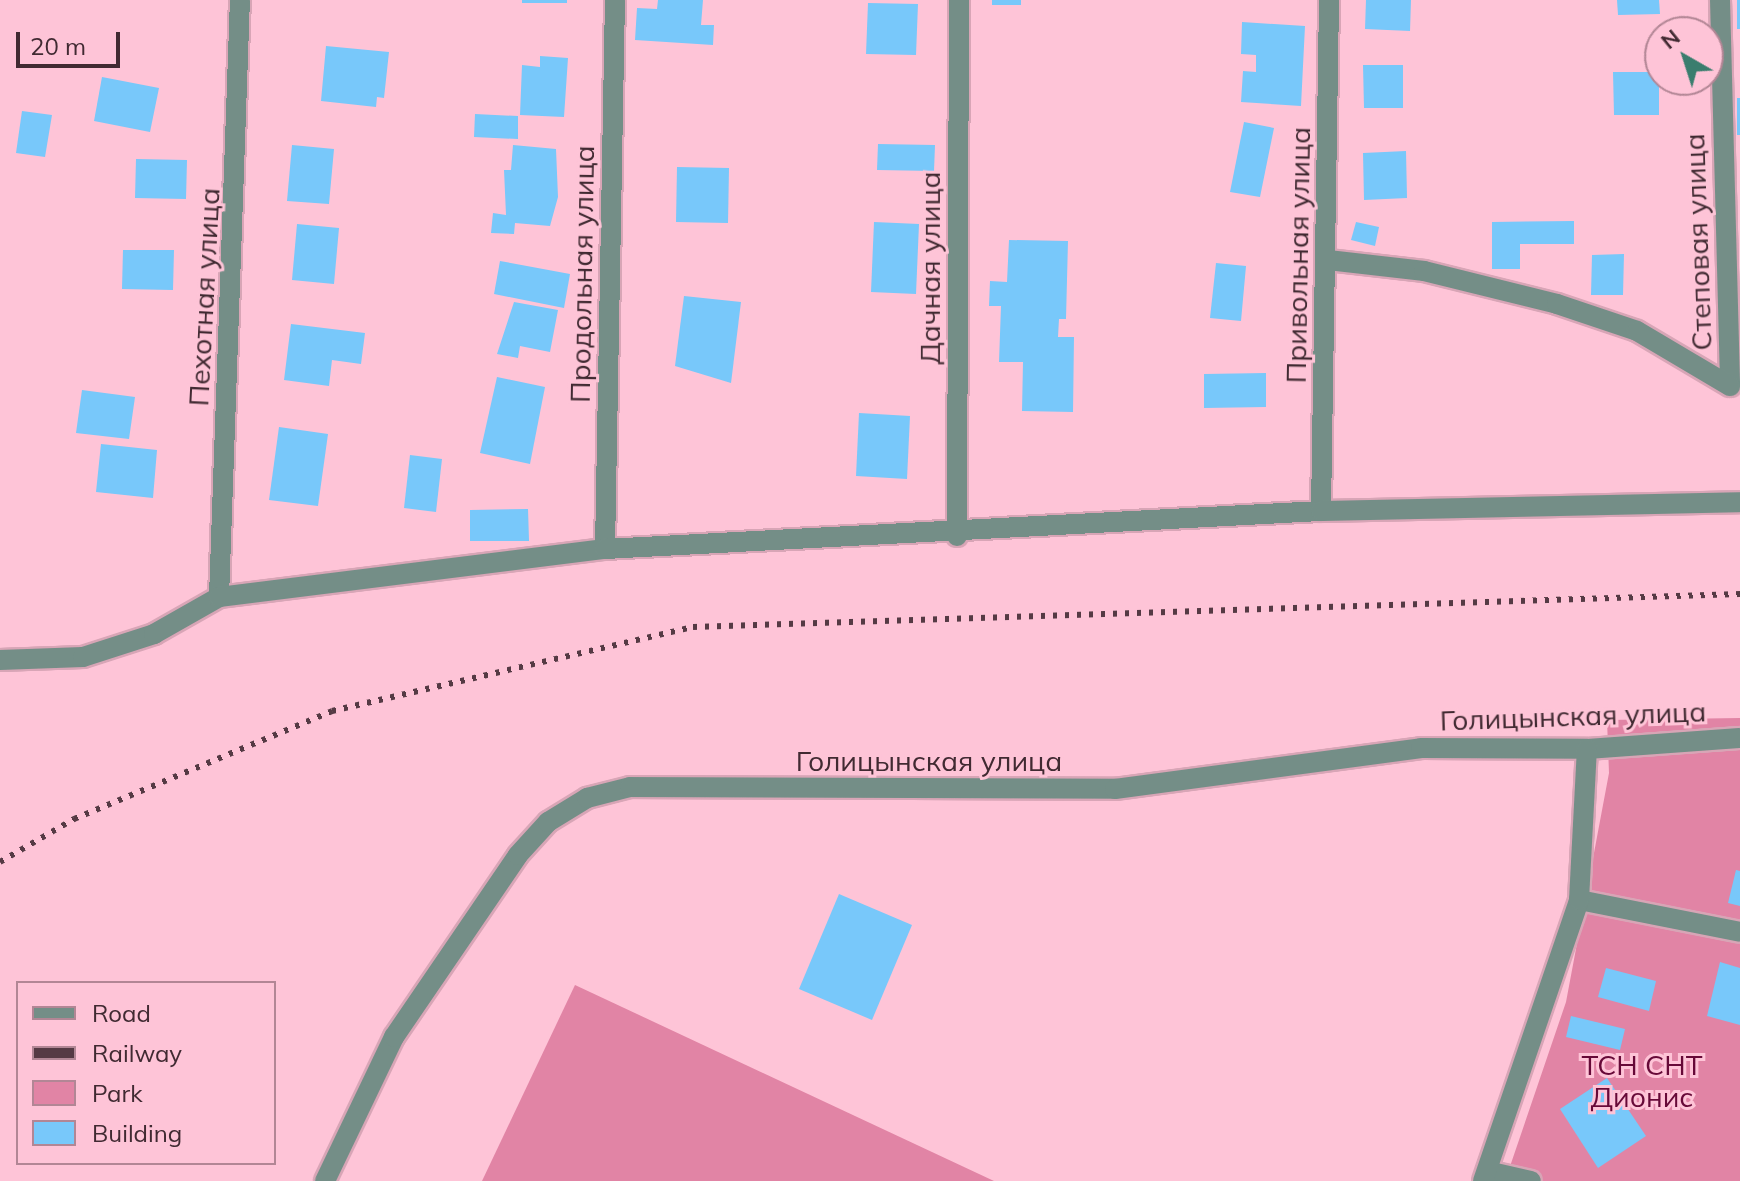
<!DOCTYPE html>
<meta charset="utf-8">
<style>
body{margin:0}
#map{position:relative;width:1740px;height:1181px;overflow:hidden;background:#fec4d7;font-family:Mulish,sans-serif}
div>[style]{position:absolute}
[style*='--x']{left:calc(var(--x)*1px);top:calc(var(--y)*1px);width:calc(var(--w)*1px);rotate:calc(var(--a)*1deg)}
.green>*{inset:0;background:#e184a5}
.building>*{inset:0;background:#78c8fa}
.roads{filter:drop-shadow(2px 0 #d8a5b6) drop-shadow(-2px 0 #d8a5b6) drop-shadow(0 2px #d8a5b6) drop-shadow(0 -2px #d8a5b6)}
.minor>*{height:20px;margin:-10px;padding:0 10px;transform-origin:10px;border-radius:10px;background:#748e87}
.rail>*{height:6px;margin-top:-3px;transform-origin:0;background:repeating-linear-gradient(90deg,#553a44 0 4px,transparent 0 12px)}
span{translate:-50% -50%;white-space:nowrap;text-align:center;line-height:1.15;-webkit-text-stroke:6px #fec4d7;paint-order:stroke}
.street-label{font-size:28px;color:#412a32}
.park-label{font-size:28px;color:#670938}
.legend{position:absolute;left:16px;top:981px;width:260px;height:184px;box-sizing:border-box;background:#fec4d7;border:2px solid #b28695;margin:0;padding:10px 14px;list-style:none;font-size:24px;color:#412a32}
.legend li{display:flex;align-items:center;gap:16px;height:40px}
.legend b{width:40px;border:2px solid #b28695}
.north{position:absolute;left:1644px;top:16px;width:80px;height:80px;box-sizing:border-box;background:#fec4d7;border:2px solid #b28695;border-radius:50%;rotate:321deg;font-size:22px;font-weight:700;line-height:32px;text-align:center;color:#412a32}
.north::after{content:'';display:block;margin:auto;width:28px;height:36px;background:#3a7d6e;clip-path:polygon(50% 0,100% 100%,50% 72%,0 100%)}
.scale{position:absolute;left:16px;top:32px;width:104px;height:36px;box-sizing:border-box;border:4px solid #412a32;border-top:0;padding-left:10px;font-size:24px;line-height:28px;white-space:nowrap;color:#412a32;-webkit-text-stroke:6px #fec4d7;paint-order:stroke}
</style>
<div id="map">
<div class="green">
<i style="clip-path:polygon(1740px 718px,1740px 1181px,1505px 1181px,1566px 1002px,1609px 773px,1607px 720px)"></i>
<i style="clip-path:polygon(575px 985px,994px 1181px,482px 1181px)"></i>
</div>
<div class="building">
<i style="clip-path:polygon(522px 0,567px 0,567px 3px,522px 3px)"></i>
<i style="clip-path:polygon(658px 0,703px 0,701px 25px,714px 25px,713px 45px,635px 40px,637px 8px,657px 9px)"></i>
<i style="clip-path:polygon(992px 0,1021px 0,1021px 5px,992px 5px)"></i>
<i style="clip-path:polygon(1366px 0,1411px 0,1410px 31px,1365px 29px)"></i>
<i style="clip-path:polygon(1617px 0,1659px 0,1660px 14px,1618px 15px)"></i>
<i style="clip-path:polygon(1737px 0,1740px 0,1740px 29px,1737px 29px)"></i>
<i style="clip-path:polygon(868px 3px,918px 4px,916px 55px,866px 54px)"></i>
<i style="clip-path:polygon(1242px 22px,1305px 26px,1301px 106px,1241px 102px,1243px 71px,1256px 72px,1256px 55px,1241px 54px)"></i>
<i style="clip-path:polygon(326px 46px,389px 52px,384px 98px,377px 97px,376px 107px,321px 101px)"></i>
<i style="clip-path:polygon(540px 56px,568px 58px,564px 117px,520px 115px,522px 65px,540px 67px)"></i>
<i style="clip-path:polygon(1363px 65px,1403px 65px,1403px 108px,1364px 108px)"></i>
<i style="clip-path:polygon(1613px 72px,1659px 72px,1659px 115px,1614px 115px)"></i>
<i style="clip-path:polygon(102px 77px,159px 88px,150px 132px,94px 121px)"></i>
<i style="clip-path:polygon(1737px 98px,1740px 98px,1740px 135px,1737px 135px)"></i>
<i style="clip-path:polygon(22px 111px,52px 115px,45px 157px,16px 153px)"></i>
<i style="clip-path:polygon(475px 114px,518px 116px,518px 139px,474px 137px)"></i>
<i style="clip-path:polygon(1244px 122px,1274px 128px,1260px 197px,1230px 192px)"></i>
<i style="clip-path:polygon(878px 144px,935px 145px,934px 171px,877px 170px)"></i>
<i style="clip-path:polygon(292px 145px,334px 149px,329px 204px,287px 201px)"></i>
<i style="clip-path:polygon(513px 145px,556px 149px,558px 197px,550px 226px,515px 223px,514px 234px,491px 233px,493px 213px,506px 215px,504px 170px,511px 170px)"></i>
<i style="clip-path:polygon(1406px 151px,1407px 198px,1364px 200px,1363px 153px)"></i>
<i style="clip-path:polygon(136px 159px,187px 160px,186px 199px,135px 198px)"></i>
<i style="clip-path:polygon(677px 167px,729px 168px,728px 223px,676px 222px)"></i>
<i style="clip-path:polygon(1574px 221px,1574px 244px,1520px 244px,1520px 269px,1492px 269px,1492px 222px)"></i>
<i style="clip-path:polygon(874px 222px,919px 224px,916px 294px,871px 292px)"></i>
<i style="clip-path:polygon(1356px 222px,1379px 227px,1375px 246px,1351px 240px)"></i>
<i style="clip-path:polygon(297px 224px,339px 228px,334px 284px,292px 280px)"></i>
<i style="clip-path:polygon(1009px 240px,1068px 241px,1066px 319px,1059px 319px,1058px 337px,1074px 337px,1073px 412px,1022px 411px,1023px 362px,999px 362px,1001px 306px,989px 306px,990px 281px,1007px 282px)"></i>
<i style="clip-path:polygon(123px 250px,174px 250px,173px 290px,122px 289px)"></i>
<i style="clip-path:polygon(1624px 254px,1623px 295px,1591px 295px,1592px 255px)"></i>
<i style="clip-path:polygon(500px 261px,570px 274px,564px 308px,494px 294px)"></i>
<i style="clip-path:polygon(1216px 263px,1246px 266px,1241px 321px,1210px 318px)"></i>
<i style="clip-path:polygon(684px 296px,741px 302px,731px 383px,675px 366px)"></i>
<i style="clip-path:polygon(514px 302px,558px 310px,550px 352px,520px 346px,518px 358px,497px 354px)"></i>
<i style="clip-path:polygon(291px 324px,365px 333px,361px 364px,332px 360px,329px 386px,284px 380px)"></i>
<i style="clip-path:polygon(1266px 373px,1266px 407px,1204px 408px,1204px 374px)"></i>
<i style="clip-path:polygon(497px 377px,545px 387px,530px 464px,480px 453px)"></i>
<i style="clip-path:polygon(82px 390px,135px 397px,129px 439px,76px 433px)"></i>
<i style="clip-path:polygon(859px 413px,910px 416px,907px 479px,856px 476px)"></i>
<i style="clip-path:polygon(279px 427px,328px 434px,318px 506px,269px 500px)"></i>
<i style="clip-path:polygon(101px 444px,157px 450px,153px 498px,96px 492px)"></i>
<i style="clip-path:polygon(410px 455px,442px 459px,436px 512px,404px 508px)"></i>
<i style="clip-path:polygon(528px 509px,529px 541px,470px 541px,470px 510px)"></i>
<i style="clip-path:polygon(1736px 870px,1740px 871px,1740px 906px,1728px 903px)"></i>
<i style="clip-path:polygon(839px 894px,912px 925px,872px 1020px,799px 989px)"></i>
<i style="clip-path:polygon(1720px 962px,1740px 968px,1740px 1025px,1707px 1016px)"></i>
<i style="clip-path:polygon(1606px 968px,1656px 981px,1649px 1011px,1598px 997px)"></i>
<i style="clip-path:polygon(1571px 1016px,1625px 1029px,1620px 1050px,1566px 1037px)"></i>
<i style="clip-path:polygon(1607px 1078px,1646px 1136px,1598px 1168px,1560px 1109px)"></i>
</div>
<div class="roads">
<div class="minor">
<i style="--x:1720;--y:0;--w:386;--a:88.5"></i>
<i style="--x:1328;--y:260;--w:97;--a:6.5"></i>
<i style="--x:1424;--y:271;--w:137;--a:13.9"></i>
<i style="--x:1557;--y:304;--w:84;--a:18.6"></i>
<i style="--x:1637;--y:331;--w:108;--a:30.6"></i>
<i style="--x:1321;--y:511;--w:511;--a:-89.1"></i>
<i style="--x:957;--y:536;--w:536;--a:-89.79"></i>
<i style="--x:605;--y:549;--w:549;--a:-88.96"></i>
<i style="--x:219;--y:597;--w:597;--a:-87.99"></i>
<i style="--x:0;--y:660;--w:83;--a:-2.1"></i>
<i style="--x:83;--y:657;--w:75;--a:-17.9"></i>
<i style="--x:154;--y:634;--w:75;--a:-29.6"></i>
<i style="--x:219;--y:597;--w:389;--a:-7.1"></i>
<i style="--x:605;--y:549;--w:717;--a:-3.04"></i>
<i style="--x:1321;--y:511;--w:419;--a:-1.2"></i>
<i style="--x:1579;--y:900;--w:164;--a:11.2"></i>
<i style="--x:1487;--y:1171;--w:45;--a:12.8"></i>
<i style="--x:325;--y:1181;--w:160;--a:-64.4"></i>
<i style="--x:394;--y:1037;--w:220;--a:-55.7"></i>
<i style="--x:518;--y:855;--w:45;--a:-47.7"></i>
<i style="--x:548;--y:822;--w:46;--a:-31.6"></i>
<i style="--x:587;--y:798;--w:44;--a:-14.3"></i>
<i style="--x:630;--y:787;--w:485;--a:0.2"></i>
<i style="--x:1115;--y:789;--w:309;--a:-7.6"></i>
<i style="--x:1421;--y:748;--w:166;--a:0.3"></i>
<i style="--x:1587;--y:749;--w:153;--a:-4.1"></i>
<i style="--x:1483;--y:1181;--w:297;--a:-71.1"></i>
<i style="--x:1579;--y:900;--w:151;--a:-87"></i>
</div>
</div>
<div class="rail">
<i style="--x:0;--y:862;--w:86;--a:-30.2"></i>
<i style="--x:74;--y:819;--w:280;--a:-22.7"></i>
<i style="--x:332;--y:711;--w:371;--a:-13.1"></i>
<i style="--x:693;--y:627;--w:1048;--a:-1.81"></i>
</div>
<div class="street-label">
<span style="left:1698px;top:242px;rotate:-92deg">Степовая улица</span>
<span style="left:1298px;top:255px;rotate:-89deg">Привольная улица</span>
<span style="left:930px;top:268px;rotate:-90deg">Дачная улица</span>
<span style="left:582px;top:274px;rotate:-89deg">Продольная улица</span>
<span style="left:204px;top:297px;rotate:-87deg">Пехотная улица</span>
<span style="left:1573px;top:716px;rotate:-2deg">Голицынская улица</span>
<span style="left:929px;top:761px">Голицынская улица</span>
</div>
<div class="park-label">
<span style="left:1642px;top:1081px">ТСН СНТ<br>Дионис</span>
</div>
<ul class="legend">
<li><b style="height:10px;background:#748e87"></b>Road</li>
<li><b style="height:10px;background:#553a44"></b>Railway</li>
<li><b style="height:22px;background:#e184a5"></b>Park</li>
<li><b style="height:22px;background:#78c8fa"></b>Building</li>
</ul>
<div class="north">N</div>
<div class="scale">20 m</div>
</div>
